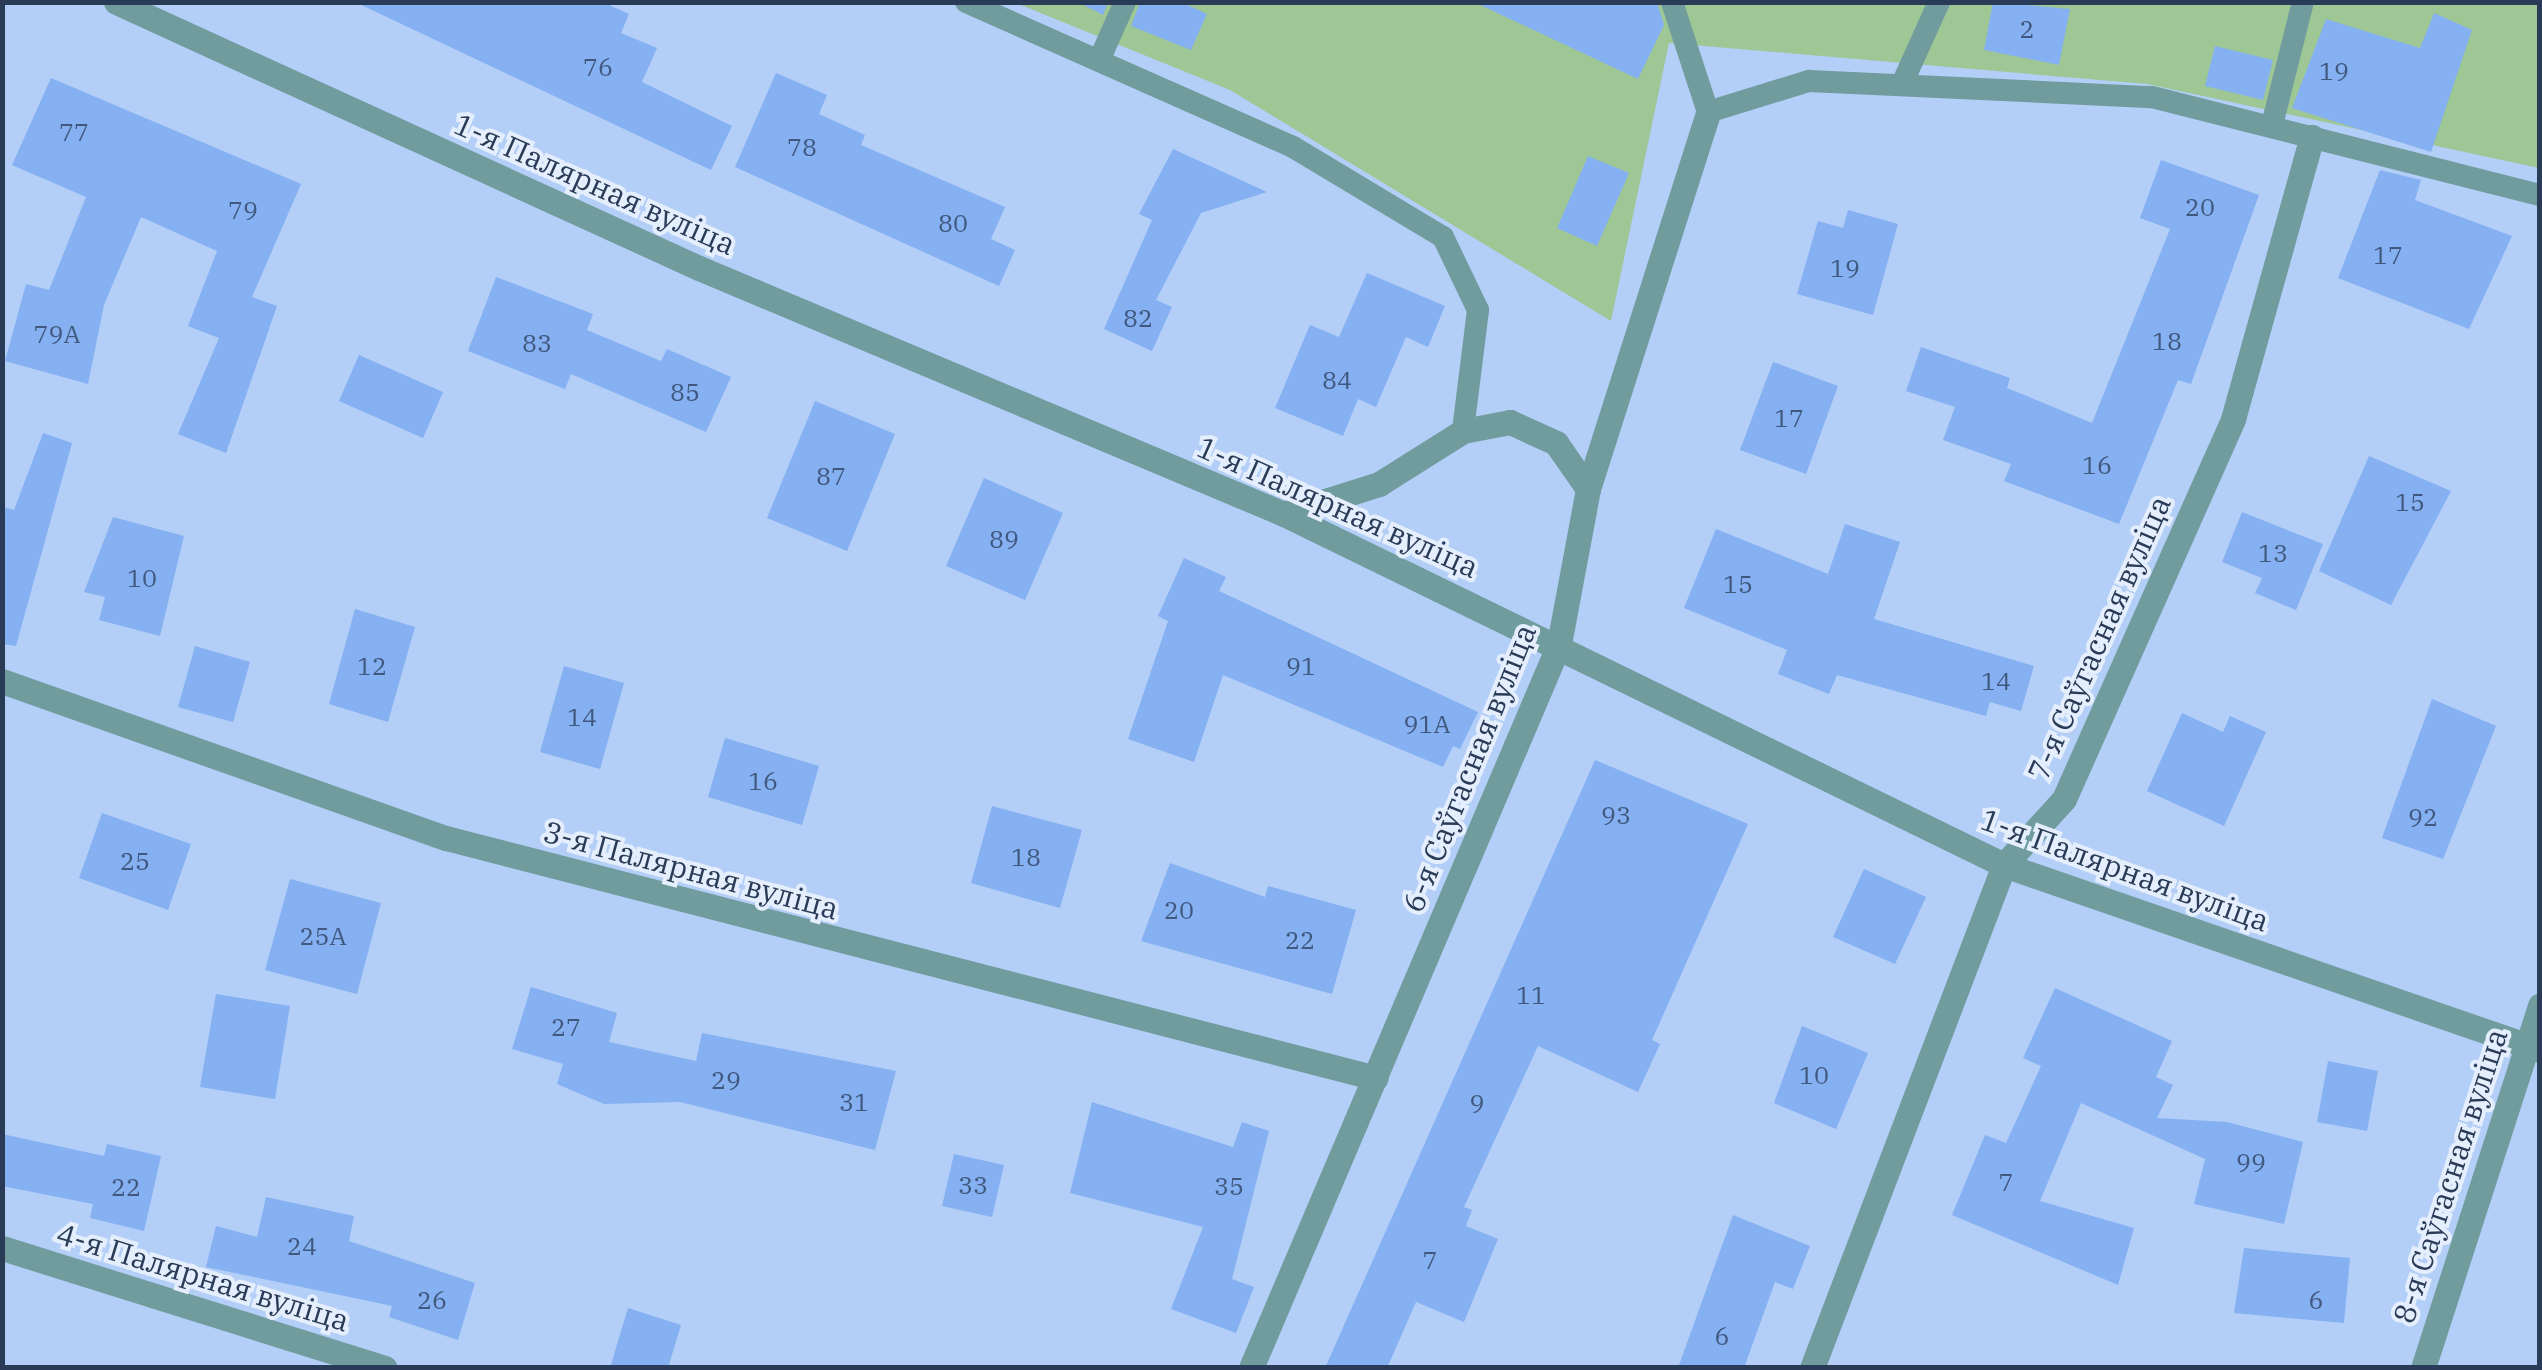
<!DOCTYPE html>
<meta charset="utf-8">
<style>
body{margin:0}
#map{position:relative;width:2542px;height:1370px;overflow:hidden;background:#b3cef7;font-family:"IBM Plex Serif",serif}
div>[style]{position:absolute}
[style*='--x']{left:calc(var(--x)*1px);top:calc(var(--y)*1px);width:calc(var(--w)*1px);rotate:calc(var(--a)*1deg)}
.green>*{inset:0;background:#9fc795}
.building>*{inset:0;background:#85b0f2}
.service>*{height:22px;margin:-11px;padding:0 11px;transform-origin:11px;border-radius:11px;background:#709c9e}
.minor>*{height:25px;margin:-12.5px;padding:0 12.5px;transform-origin:12.5px;border-radius:12.5px;background:#709c9e}
.tertiary>*{height:25px;margin:-12.5px;padding:0 12.5px;transform-origin:12.5px;border-radius:12.5px;background:#709c9e}
span{translate:-50% -50%;white-space:nowrap;text-align:center;line-height:1.15;-webkit-text-stroke:8px #e5eefc;paint-order:stroke}
.number-label{font-size:25px;color:#40587d}
.number-label span{-webkit-text-stroke-width:0}
.street-label{font-size:30px;color:#293b56}
.frame{position:absolute;inset:0;border:5px solid #293b56;pointer-events:none}
</style>
<div id="map">
<div class="green">
<i style="clip-path:polygon(1016px 3px,2539px 3px,2539px 168px,2147px 84px,1669px 43px,1611px 321px,1230px 90px)"></i>
</div>
<div class="building">
<i style="clip-path:polygon(355px 2px,602px 2px,629px 14px,621px 33px,657px 48px,642px 82px,732px 126px,711px 170px)"></i>
<i style="clip-path:polygon(1078px 2px,1108px 2px,1103px 15px)"></i>
<i style="clip-path:polygon(1140px 2px,1181px 2px,1207px 14px,1191px 50px,1131px 26px)"></i>
<i style="clip-path:polygon(1474px 2px,1657px 2px,1664px 25px,1638px 79px)"></i>
<i style="clip-path:polygon(1993px 2px,2070px 9px,2059px 65px,1984px 50px)"></i>
<i style="clip-path:polygon(2434px 13px,2472px 30px,2431px 152px,2292px 108px,2326px 19px,2420px 48px)"></i>
<i style="clip-path:polygon(2215px 46px,2273px 60px,2263px 100px,2205px 86px)"></i>
<i style="clip-path:polygon(776px 73px,827px 95px,819px 114px,865px 135px,861px 145px,1005px 207px,991px 239px,1015px 250px,999px 286px,735px 167px)"></i>
<i style="clip-path:polygon(51px 78px,301px 184px,252px 297px,277px 306px,226px 453px,178px 434px,219px 338px,188px 326px,217px 251px,141px 217px,104px 305px,88px 384px,5px 361px,26px 284px,49px 290px,86px 197px,12px 165px)"></i>
<i style="clip-path:polygon(1173px 149px,1267px 192px,1201px 213px,1156px 300px,1172px 307px,1152px 351px,1104px 329px,1152px 220px,1139px 214px)"></i>
<i style="clip-path:polygon(1588px 156px,1629px 173px,1597px 246px,1557px 228px)"></i>
<i style="clip-path:polygon(2161px 160px,2259px 195px,2191px 384px,2178px 380px,2119px 524px,2004px 481px,2011px 464px,1943px 440px,1955px 407px,1906px 391px,1921px 347px,2010px 378px,2007px 388px,2092px 423px,2170px 229px,2140px 218px)"></i>
<i style="clip-path:polygon(2380px 170px,2421px 180px,2415px 200px,2512px 236px,2469px 329px,2338px 278px)"></i>
<i style="clip-path:polygon(1848px 210px,1898px 224px,1873px 315px,1797px 294px,1818px 221px,1843px 228px)"></i>
<i style="clip-path:polygon(1367px 273px,1445px 306px,1428px 347px,1406px 337px,1376px 407px,1358px 399px,1343px 436px,1275px 408px,1310px 325px,1339px 337px)"></i>
<i style="clip-path:polygon(496px 277px,593px 314px,587px 330px,661px 361px,667px 349px,731px 377px,706px 432px,571px 374px,565px 389px,468px 351px)"></i>
<i style="clip-path:polygon(359px 355px,443px 392px,423px 438px,339px 401px)"></i>
<i style="clip-path:polygon(1773px 362px,1838px 386px,1806px 474px,1740px 450px)"></i>
<i style="clip-path:polygon(815px 401px,895px 434px,847px 551px,767px 518px)"></i>
<i style="clip-path:polygon(43px 433px,72px 443px,16px 646px,2px 644px,2px 507px,14px 510px)"></i>
<i style="clip-path:polygon(2369px 456px,2451px 491px,2391px 605px,2319px 571px)"></i>
<i style="clip-path:polygon(984px 478px,1063px 513px,1025px 600px,946px 566px)"></i>
<i style="clip-path:polygon(2242px 512px,2323px 544px,2296px 610px,2255px 593px,2262px 578px,2222px 562px)"></i>
<i style="clip-path:polygon(113px 517px,184px 536px,160px 636px,99px 620px,105px 597px,84px 592px)"></i>
<i style="clip-path:polygon(1845px 524px,1900px 542px,1874px 619px,2034px 666px,2021px 711px,1990px 702px,1986px 716px,1837px 675px,1829px 694px,1778px 674px,1787px 650px,1684px 608px,1716px 529px,1828px 574px)"></i>
<i style="clip-path:polygon(1184px 558px,1226px 577px,1219px 591px,1478px 712px,1460px 749px,1453px 746px,1443px 767px,1223px 675px,1194px 762px,1128px 739px,1168px 621px,1158px 616px)"></i>
<i style="clip-path:polygon(355px 609px,415px 627px,388px 722px,329px 704px)"></i>
<i style="clip-path:polygon(195px 646px,250px 662px,233px 722px,178px 707px)"></i>
<i style="clip-path:polygon(564px 666px,624px 683px,600px 769px,540px 752px)"></i>
<i style="clip-path:polygon(2432px 699px,2496px 726px,2443px 859px,2382px 838px)"></i>
<i style="clip-path:polygon(2182px 713px,2223px 732px,2230px 716px,2266px 732px,2224px 826px,2147px 791px)"></i>
<i style="clip-path:polygon(725px 738px,819px 766px,802px 825px,708px 797px)"></i>
<i style="clip-path:polygon(1595px 760px,1748px 824px,1652px 1040px,1660px 1044px,1638px 1092px,1538px 1046px,1464px 1207px,1472px 1210px,1466px 1226px,1498px 1239px,1464px 1322px,1416px 1302px,1387px 1368px,1325px 1368px)"></i>
<i style="clip-path:polygon(992px 806px,1082px 830px,1060px 908px,971px 883px)"></i>
<i style="clip-path:polygon(102px 813px,191px 844px,168px 910px,79px 878px)"></i>
<i style="clip-path:polygon(1170px 863px,1265px 897px,1268px 886px,1356px 910px,1332px 994px,1141px 941px)"></i>
<i style="clip-path:polygon(1864px 869px,1926px 897px,1895px 964px,1833px 937px)"></i>
<i style="clip-path:polygon(290px 879px,381px 903px,357px 994px,265px 970px)"></i>
<i style="clip-path:polygon(531px 987px,617px 1013px,609px 1042px,696px 1061px,702px 1033px,896px 1071px,875px 1150px,680px 1102px,604px 1104px,557px 1084px,563px 1064px,512px 1049px)"></i>
<i style="clip-path:polygon(2055px 988px,2172px 1041px,2156px 1077px,2173px 1085px,2157px 1118px,2227px 1122px,2303px 1142px,2284px 1224px,2194px 1204px,2205px 1159px,2081px 1103px,2040px 1201px,2134px 1228px,2118px 1285px,1952px 1215px,1985px 1135px,2006px 1143px,2041px 1066px,2023px 1058px)"></i>
<i style="clip-path:polygon(216px 994px,290px 1006px,275px 1099px,200px 1087px)"></i>
<i style="clip-path:polygon(1802px 1026px,1868px 1053px,1836px 1129px,1774px 1103px)"></i>
<i style="clip-path:polygon(2328px 1061px,2378px 1071px,2367px 1131px,2317px 1122px)"></i>
<i style="clip-path:polygon(1092px 1102px,1233px 1147px,1242px 1122px,1269px 1131px,1232px 1279px,1254px 1287px,1236px 1333px,1171px 1309px,1203px 1227px,1070px 1193px)"></i>
<i style="clip-path:polygon(2px 1134px,104px 1156px,107px 1144px,161px 1156px,144px 1231px,90px 1218px,93px 1204px,2px 1186px)"></i>
<i style="clip-path:polygon(954px 1154px,1004px 1165px,992px 1217px,942px 1206px)"></i>
<i style="clip-path:polygon(266px 1197px,354px 1216px,349px 1241px,475px 1283px,458px 1340px,389px 1317px,392px 1306px,206px 1267px,216px 1226px,257px 1237px)"></i>
<i style="clip-path:polygon(1733px 1215px,1810px 1246px,1793px 1289px,1775px 1282px,1744px 1368px,1678px 1368px)"></i>
<i style="clip-path:polygon(2244px 1248px,2350px 1258px,2344px 1323px,2234px 1313px)"></i>
<i style="clip-path:polygon(628px 1308px,681px 1325px,668px 1368px,610px 1368px)"></i>
</div>
<div class="service">
<i style="--x:966;--y:2;--w:358;--a:23.9"></i>
<i style="--x:1293;--y:147;--w:175;--a:31"></i>
<i style="--x:1443;--y:237;--w:81;--a:64.4"></i>
<i style="--x:1478;--y:310;--w:122;--a:97.1"></i>
<i style="--x:1672;--y:2;--w:116;--a:71.9"></i>
<i style="--x:1708;--y:112;--w:106;--a:-17.1"></i>
<i style="--x:1809;--y:81;--w:343;--a:2.7"></i>
<i style="--x:2152;--y:97;--w:400;--a:14.2"></i>
<i style="--x:1101;--y:56;--w:59;--a:-66"></i>
<i style="--x:1902;--y:84;--w:90;--a:-65.7"></i>
<i style="--x:2272;--y:125;--w:127;--a:-75.9"></i>
</div>
<div class="minor">
<i style="--x:1284;--y:514;--w:100;--a:-17.5"></i>
<i style="--x:1379;--y:484;--w:99;--a:-32.2"></i>
<i style="--x:1463;--y:431;--w:48;--a:-10.8"></i>
<i style="--x:1510;--y:422;--w:51;--a:24.5"></i>
<i style="--x:1556;--y:443;--w:56;--a:55.2"></i>
<i style="--x:2;--y:681;--w:471;--a:19.5"></i>
<i style="--x:446;--y:838;--w:960;--a:14.47"></i>
<i style="--x:2;--y:1248;--w:401;--a:17.4"></i>
<i style="--x:1251;--y:1368;--w:787;--a:-66.95"></i>
<i style="--x:1559;--y:644;--w:158;--a:-79.4"></i>
<i style="--x:1588;--y:489;--w:396;--a:-72.3"></i>
<i style="--x:1812;--y:1368;--w:538;--a:-69.11"></i>
<i style="--x:2004;--y:865;--w:89;--a:-47.7"></i>
<i style="--x:2064;--y:799;--w:416;--a:-66"></i>
<i style="--x:2233;--y:419;--w:293;--a:-74.4"></i>
<i style="--x:2423;--y:1368;--w:381;--a:-72.1"></i>
</div>
<div class="tertiary">
<i style="--x:116;--y:2;--w:641;--a:24.53"></i>
<i style="--x:699;--y:268;--w:635;--a:22.81"></i>
<i style="--x:1284;--y:514;--w:801;--a:25.99"></i>
<i style="--x:2004;--y:865;--w:567;--a:19.04"></i>
</div>
<div class="number-label">
<span style="left:2027px;top:29px">2</span>
<span style="left:598px;top:67px">76</span>
<span style="left:2334px;top:71px">19</span>
<span style="left:74px;top:132px">77</span>
<span style="left:802px;top:147px">78</span>
<span style="left:2200px;top:207px">20</span>
<span style="left:243px;top:210px">79</span>
<span style="left:953px;top:223px">80</span>
<span style="left:2388px;top:255px">17</span>
<span style="left:1845px;top:268px">19</span>
<span style="left:1138px;top:318px">82</span>
<span style="left:57px;top:334px">79А</span>
<span style="left:2167px;top:341px">18</span>
<span style="left:537px;top:343px">83</span>
<span style="left:1337px;top:380px">84</span>
<span style="left:685px;top:392px">85</span>
<span style="left:1789px;top:418px">17</span>
<span style="left:2097px;top:465px">16</span>
<span style="left:831px;top:476px">87</span>
<span style="left:2410px;top:502px">15</span>
<span style="left:1004px;top:539px">89</span>
<span style="left:2273px;top:553px">13</span>
<span style="left:142px;top:578px">10</span>
<span style="left:1738px;top:584px">15</span>
<span style="left:372px;top:666px">12</span>
<span style="left:1301px;top:666px">91</span>
<span style="left:1996px;top:681px">14</span>
<span style="left:582px;top:717px">14</span>
<span style="left:1427px;top:724px">91А</span>
<span style="left:763px;top:781px">16</span>
<span style="left:1616px;top:815px">93</span>
<span style="left:2423px;top:817px">92</span>
<span style="left:1026px;top:857px">18</span>
<span style="left:135px;top:861px">25</span>
<span style="left:1179px;top:910px">20</span>
<span style="left:323px;top:936px">25А</span>
<span style="left:1300px;top:940px">22</span>
<span style="left:1531px;top:995px">11</span>
<span style="left:566px;top:1027px">27</span>
<span style="left:1814px;top:1075px">10</span>
<span style="left:726px;top:1080px">29</span>
<span style="left:854px;top:1102px">31</span>
<span style="left:1477px;top:1103px">9</span>
<span style="left:2251px;top:1162px">99</span>
<span style="left:2006px;top:1182px">7</span>
<span style="left:973px;top:1185px">33</span>
<span style="left:1229px;top:1186px">35</span>
<span style="left:126px;top:1187px">22</span>
<span style="left:302px;top:1246px">24</span>
<span style="left:1430px;top:1260px">7</span>
<span style="left:432px;top:1300px">26</span>
<span style="left:2316px;top:1300px">6</span>
<span style="left:1722px;top:1336px">6</span>
</div>
<div class="street-label">
<span style="left:595px;top:184px;rotate:24deg">1-я Палярная вуліца</span>
<span style="left:1338px;top:507px;rotate:24deg">1-я Палярная вуліца</span>
<span style="left:2099px;top:638px;rotate:-66deg">7-я Саўгасная вуліца</span>
<span style="left:1469px;top:768px;rotate:-68deg">6-я Саўгасная вуліца</span>
<span style="left:691px;top:870px;rotate:15deg">3-я Палярная вуліца</span>
<span style="left:2125px;top:870px;rotate:20deg">1-я Палярная вуліца</span>
<span style="left:2450px;top:1176px;rotate:-72deg">8-я Саўгасная вуліца</span>
<span style="left:203px;top:1277px;rotate:17deg">4-я Палярная вуліца</span>
</div>
<div class="frame"></div>
</div>
